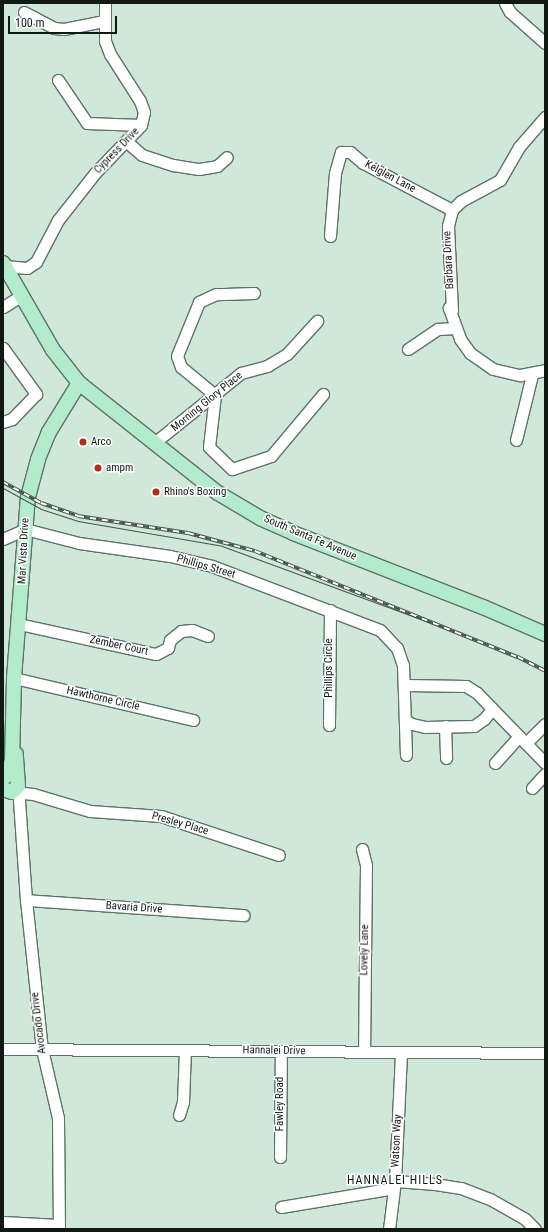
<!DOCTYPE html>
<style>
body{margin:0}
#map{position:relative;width:548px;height:1232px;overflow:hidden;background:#d0e8d9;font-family:"Roboto Condensed",sans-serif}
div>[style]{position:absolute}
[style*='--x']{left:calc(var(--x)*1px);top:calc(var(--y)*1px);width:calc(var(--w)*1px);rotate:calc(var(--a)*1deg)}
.roads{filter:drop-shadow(1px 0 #5e7366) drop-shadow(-1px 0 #5e7366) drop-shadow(0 1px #5e7366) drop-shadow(0 -1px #5e7366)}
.minor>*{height:11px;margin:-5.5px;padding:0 5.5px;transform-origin:5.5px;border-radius:5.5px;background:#fff}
.major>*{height:14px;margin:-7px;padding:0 7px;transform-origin:7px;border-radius:7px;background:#b3eccc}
.tram>*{height:1px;margin:-0.5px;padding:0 0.5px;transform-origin:0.5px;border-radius:0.5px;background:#46534b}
.rail>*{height:3.5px;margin-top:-1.75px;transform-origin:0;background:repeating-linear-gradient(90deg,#fff 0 6px,#46534b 0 12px);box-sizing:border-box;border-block:1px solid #46534b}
.dots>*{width:11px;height:11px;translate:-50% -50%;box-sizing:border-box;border:2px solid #fff;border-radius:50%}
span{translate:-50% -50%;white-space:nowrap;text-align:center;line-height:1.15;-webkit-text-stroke:3px #fff;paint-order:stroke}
.street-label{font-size:11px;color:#101914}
.poi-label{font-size:11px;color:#101914}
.left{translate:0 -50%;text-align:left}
.neighbourhood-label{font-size:12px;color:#101914;letter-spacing:1px}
.frame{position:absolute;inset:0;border:4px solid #101914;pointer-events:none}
.scale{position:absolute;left:8px;top:16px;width:109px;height:18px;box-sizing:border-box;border:2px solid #101914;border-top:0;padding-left:5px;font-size:12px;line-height:14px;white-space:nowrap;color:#101914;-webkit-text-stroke:3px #fff;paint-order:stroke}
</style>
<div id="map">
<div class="roads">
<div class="minor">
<i style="--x:505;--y:3;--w:10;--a:61"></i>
<i style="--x:510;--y:12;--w:47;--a:41.5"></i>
<i style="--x:24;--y:12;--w:34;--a:28"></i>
<i style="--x:54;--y:28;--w:10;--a:6"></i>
<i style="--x:64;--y:29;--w:41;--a:-11.3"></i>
<i style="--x:58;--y:80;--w:52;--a:56"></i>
<i style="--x:87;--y:123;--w:54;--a:2.1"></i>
<i style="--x:545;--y:117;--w:40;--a:131"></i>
<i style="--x:519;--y:147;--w:38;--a:120"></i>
<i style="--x:500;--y:180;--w:44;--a:151.7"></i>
<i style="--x:461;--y:201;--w:13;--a:135"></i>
<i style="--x:452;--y:210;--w:16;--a:104"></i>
<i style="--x:448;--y:226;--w:84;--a:87.3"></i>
<i style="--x:452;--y:310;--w:4;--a:-146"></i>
<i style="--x:449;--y:308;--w:33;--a:70"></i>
<i style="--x:460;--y:339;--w:17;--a:54"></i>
<i style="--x:470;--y:353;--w:28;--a:35"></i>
<i style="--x:493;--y:369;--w:28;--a:13"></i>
<i style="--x:520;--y:375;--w:25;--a:-11"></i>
<i style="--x:127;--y:142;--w:20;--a:41"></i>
<i style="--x:142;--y:155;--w:33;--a:18"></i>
<i style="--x:173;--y:165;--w:26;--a:9"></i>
<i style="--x:199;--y:169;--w:18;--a:-9"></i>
<i style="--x:217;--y:166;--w:13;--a:-42"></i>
<i style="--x:330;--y:236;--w:63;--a:-85.5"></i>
<i style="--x:335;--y:173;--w:22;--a:-74"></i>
<i style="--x:341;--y:152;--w:9;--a:0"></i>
<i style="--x:350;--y:152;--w:17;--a:40"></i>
<i style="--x:363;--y:163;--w:101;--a:27.8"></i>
<i style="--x:5;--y:266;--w:22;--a:5"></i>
<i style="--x:27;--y:268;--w:11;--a:-34"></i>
<i style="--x:36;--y:262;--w:47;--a:-62.4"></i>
<i style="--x:58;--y:220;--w:60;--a:-51.8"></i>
<i style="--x:95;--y:173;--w:66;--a:-46.2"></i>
<i style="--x:141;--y:125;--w:13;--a:-77"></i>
<i style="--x:144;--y:112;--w:12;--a:-110"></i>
<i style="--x:140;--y:101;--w:56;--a:-122.6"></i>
<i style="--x:110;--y:54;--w:14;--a:-111"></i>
<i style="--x:105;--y:41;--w:38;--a:-90"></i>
<i style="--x:254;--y:293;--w:38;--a:178"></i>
<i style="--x:216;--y:294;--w:19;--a:155"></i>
<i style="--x:199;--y:302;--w:58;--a:112.2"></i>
<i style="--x:177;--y:356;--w:12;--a:70"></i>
<i style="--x:181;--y:367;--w:44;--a:39.5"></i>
<i style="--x:215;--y:395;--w:52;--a:96.6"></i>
<i style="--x:209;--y:447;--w:32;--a:44"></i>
<i style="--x:232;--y:469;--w:41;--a:-18.4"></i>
<i style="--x:271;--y:456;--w:81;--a:-50"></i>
<i style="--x:3;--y:307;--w:22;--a:-32"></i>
<i style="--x:3;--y:348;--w:57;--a:54.3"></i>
<i style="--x:36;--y:394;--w:35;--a:134"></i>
<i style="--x:12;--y:419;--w:9;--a:162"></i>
<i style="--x:408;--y:349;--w:36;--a:-34"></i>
<i style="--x:438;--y:329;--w:18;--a:-3"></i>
<i style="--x:516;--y:440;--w:67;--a:-76.2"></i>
<i style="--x:154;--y:443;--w:112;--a:-38.8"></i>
<i style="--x:241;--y:373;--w:27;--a:-15"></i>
<i style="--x:267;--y:366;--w:23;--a:-31"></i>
<i style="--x:287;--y:354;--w:45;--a:-47.7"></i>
<i style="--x:3;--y:539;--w:24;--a:-24"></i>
<i style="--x:25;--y:529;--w:56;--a:14.5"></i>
<i style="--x:79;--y:543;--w:92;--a:8.1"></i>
<i style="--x:170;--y:556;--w:43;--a:13.4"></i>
<i style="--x:212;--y:566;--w:180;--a:20.9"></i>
<i style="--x:380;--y:630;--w:25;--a:47"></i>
<i style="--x:397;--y:648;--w:18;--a:71"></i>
<i style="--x:403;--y:665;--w:90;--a:88.1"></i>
<i style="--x:19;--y:624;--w:140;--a:12.4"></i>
<i style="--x:156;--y:654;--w:13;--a:-27"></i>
<i style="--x:168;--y:648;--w:8;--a:-76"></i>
<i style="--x:170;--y:640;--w:14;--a:-39"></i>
<i style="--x:181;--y:631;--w:11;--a:-5"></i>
<i style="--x:192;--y:630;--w:17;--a:21"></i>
<i style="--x:14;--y:678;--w:184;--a:13.2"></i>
<i style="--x:406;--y:685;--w:60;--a:1"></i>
<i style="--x:466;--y:686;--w:13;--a:32"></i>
<i style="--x:477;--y:693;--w:98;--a:45.8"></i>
<i style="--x:405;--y:720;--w:8;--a:30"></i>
<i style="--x:412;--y:724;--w:13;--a:13"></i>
<i style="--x:425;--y:727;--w:49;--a:-1.2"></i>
<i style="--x:474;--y:726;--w:12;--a:-35"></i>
<i style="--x:484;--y:719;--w:13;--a:-51"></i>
<i style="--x:329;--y:725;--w:115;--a:-89.5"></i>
<i style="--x:445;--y:726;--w:32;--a:88"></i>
<i style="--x:526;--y:743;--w:27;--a:-45"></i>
<i style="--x:495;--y:763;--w:36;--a:-48"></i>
<i style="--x:18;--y:786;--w:114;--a:86"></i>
<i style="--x:26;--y:900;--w:150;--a:83.9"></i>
<i style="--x:42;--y:1049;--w:71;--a:76.9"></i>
<i style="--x:58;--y:1118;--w:111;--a:89.5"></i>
<i style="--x:532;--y:788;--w:19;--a:-47"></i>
<i style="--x:14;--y:792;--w:19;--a:6"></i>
<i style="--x:33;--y:794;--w:59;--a:16.6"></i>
<i style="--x:90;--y:811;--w:71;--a:4"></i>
<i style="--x:161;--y:816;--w:124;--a:18.3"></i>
<i style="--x:362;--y:849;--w:16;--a:76"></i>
<i style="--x:366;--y:865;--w:187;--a:90.6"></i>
<i style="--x:26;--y:900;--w:218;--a:4"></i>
<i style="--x:3;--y:1049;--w:542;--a:0.42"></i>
<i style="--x:179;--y:1115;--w:14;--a:-73"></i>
<i style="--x:183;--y:1102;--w:52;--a:-87.8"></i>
<i style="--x:280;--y:1157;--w:106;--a:-89.5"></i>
<i style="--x:281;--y:1207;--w:109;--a:-9.5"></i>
<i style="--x:388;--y:1189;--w:11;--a:-49"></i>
<i style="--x:395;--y:1181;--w:40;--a:4.3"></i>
<i style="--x:435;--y:1184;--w:26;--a:9"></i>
<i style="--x:461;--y:1188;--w:31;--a:21"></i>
<i style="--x:490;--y:1199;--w:40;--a:29.7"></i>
<i style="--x:525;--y:1219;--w:14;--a:45"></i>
<i style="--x:3;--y:1222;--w:56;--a:3.1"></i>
<i style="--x:389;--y:1229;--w:48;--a:-82.9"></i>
<i style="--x:395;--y:1181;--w:129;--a:-87.3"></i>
</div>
<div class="major">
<i style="--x:3;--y:263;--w:100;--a:60.1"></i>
<i style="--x:53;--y:350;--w:42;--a:51.8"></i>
<i style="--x:79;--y:383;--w:177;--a:38.4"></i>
<i style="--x:218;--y:493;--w:49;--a:30.8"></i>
<i style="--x:260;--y:518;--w:36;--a:24"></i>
<i style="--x:293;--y:533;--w:204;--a:21.3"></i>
<i style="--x:483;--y:607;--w:68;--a:23.5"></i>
<i style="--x:5;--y:777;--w:17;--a:-66"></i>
<i style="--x:12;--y:761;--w:83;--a:-88.6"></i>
<i style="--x:14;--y:678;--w:182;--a:-85.6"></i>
<i style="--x:28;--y:497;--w:39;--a:-75"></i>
<i style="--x:38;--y:459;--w:29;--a:-68"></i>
<i style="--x:49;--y:432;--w:57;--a:-58.5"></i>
<i style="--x:3;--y:789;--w:9;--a:18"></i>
<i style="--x:12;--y:792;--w:8;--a:-45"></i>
<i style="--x:18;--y:786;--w:32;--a:-94"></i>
</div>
</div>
<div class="tram">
<i style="--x:3;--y:488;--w:43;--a:28.9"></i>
<i style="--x:41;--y:509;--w:39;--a:18"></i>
<i style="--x:78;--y:521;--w:146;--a:9.8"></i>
<i style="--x:222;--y:546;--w:255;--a:20.2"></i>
</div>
<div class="rail">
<i style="--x:3;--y:482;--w:43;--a:28.9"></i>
<i style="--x:41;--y:503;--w:39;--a:19"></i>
<i style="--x:78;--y:516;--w:111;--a:8.8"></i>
<i style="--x:188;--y:533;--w:69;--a:15"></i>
<i style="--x:255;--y:551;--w:284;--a:22"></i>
<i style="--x:518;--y:657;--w:30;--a:27"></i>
</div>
<div class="dots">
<i style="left:83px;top:442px;background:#b72a15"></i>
<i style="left:98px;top:468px;background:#b72a15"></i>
<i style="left:156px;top:492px;background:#b72a15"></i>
</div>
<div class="street-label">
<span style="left:117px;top:151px;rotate:-46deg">Cypress Drive</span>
<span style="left:390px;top:177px;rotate:28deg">Kelglen Lane</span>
<span style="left:449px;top:260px;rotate:-93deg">Barbara Drive</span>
<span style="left:207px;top:402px;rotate:-39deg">Morning Glory Place</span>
<span style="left:310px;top:538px;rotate:23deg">South Santa Fe Avenue</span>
<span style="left:24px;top:551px;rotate:-87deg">Mar Vista Drive</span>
<span style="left:206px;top:567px;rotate:16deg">Phillips Street</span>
<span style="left:119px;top:646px;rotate:12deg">Zember Court</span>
<span style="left:329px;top:668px;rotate:-90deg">Phillips Circle</span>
<span style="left:103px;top:699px;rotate:13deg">Hawthorne Circle</span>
<span style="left:180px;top:824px;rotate:16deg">Presley Place</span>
<span style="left:134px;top:908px;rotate:4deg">Bavaria Drive</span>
<span style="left:365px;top:950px;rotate:-89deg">Lovely Lane</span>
<span style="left:39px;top:1023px;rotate:-97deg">Avocado Drive</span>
<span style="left:274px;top:1051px;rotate:1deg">Hannalei Drive</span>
<span style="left:280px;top:1104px;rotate:-90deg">Fawley Road</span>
<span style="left:397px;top:1141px;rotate:-87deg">Watson Way</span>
</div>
<div class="poi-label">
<span class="left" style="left:91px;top:442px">Arco</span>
<span class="left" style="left:106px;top:468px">ampm</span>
<span class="left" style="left:164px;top:492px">Rhino's Boxing</span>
</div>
<div class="neighbourhood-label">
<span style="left:395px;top:1181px">HANNALEI HILLS</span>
</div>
<div class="frame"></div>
<div class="scale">100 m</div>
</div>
